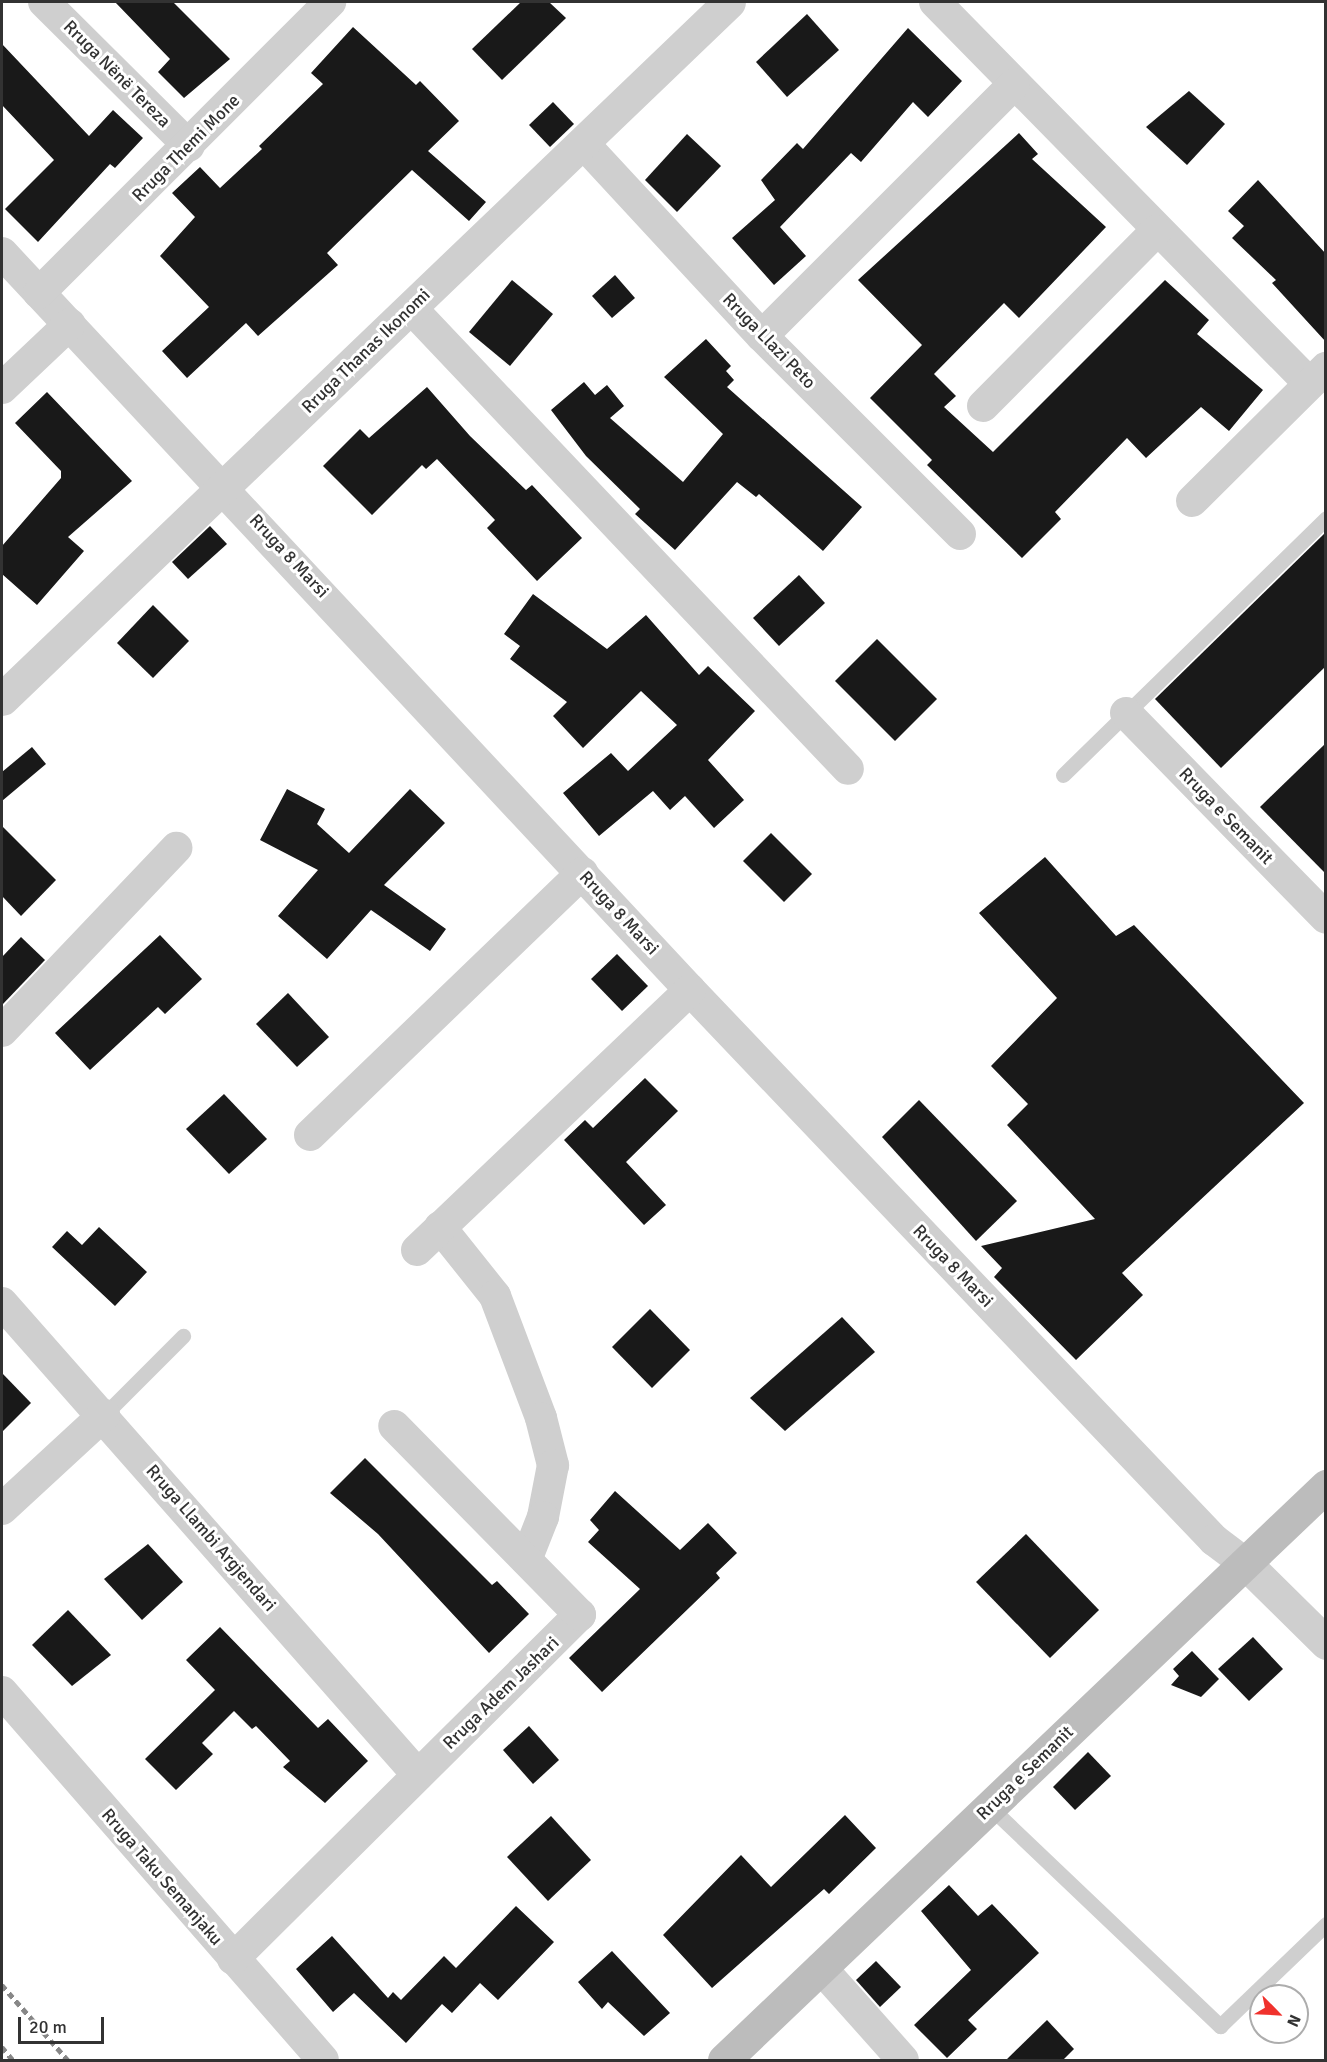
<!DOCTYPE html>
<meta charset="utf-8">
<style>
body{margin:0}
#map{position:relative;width:1327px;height:2062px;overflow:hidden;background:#fff;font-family:Signika,sans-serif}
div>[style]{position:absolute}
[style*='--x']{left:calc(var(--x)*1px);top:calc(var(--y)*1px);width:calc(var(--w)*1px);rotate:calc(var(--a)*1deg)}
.building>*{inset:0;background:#191919}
.service>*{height:15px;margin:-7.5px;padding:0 7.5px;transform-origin:7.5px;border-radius:7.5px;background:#cfcfcf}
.minor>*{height:32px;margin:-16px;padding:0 16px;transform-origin:16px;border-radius:16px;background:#cfcfcf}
.tertiary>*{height:33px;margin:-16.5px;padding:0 16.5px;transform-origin:16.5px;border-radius:16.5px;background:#cfcfcf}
.secondary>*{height:33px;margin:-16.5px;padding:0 16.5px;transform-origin:16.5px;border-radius:16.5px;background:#bcbcbc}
.rail>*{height:4.5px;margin-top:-2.25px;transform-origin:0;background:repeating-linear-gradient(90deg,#878787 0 6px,transparent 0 10.5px)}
span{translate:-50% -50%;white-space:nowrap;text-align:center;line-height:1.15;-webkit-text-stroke:6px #fff;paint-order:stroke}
.street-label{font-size:18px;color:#323232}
.frame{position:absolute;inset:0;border:3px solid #323232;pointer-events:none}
.north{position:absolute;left:1249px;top:1984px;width:60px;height:60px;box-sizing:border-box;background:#fff;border:2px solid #adadad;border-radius:50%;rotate:114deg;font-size:16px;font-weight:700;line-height:24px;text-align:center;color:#323232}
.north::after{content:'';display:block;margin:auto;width:21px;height:27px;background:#f0322d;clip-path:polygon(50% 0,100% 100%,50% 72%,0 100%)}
.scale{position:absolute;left:18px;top:2017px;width:86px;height:27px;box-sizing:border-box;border:3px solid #323232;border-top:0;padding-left:8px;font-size:18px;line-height:21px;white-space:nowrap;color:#323232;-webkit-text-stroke:4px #fff;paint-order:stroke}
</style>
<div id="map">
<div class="building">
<i style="clip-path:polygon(115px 2px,173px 2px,230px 59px,184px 98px,158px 72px,170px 59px)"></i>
<i style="clip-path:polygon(521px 2px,549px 2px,566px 18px,502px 80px,472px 49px)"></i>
<i style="clip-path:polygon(807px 14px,839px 50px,787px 97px,756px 62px)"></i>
<i style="clip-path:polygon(353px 27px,416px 85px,420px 81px,459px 121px,428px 151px,486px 202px,469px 221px,412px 170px,327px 253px,338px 265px,258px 336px,246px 323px,187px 378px,162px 351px,209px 307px,160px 256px,195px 217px,172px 193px,200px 167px,220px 188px,262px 149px,259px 146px,323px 84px,311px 73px)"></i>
<i style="clip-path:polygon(908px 28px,962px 81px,928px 117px,913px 102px,861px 162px,851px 153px,780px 227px,806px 256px,774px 285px,732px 238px,775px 200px,761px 180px,797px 143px,803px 149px)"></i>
<i style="clip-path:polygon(2px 44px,89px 136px,113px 110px,143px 138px,115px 168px,110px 164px,38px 242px,5px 209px,54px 160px,2px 105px)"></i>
<i style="clip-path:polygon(1189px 91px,1225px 124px,1187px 165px,1146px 127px)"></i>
<i style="clip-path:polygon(553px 102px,574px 124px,550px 147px,529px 125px)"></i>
<i style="clip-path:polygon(1019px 133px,1038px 154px,1032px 159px,1106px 227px,1019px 318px,1004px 303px,934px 374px,956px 396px,944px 407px,993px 452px,1165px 280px,1209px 320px,1197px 334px,1263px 390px,1229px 431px,1201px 407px,1146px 458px,1127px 438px,1055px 512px,1061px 519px,1022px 558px,927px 465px,932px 460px,870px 398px,922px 345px,858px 280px)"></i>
<i style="clip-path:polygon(687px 134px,721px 166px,677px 212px,645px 180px)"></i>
<i style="clip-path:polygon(1258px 180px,1326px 254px,1326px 342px,1272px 283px,1276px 280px,1232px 238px,1244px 226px,1228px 211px)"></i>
<i style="clip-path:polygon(615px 275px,635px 298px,612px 318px,592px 296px)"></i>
<i style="clip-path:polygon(512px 280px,553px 314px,510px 366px,469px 332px)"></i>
<i style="clip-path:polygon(706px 339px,731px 366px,726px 371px,734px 380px,727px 387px,862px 507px,823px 551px,759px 494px,756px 497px,737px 482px,675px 550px,635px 514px,640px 509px,586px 456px,551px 410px,584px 382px,595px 395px,607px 385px,624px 406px,610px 418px,683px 482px,723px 434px,664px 377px)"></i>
<i style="clip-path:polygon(427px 387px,470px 436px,526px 490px,532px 485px,582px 538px,537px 581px,487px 528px,495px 520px,437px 459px,426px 469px,422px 465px,372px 515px,323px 466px,360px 429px,369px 438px)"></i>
<i style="clip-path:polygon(47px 392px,132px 481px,68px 537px,84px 551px,37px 605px,2px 574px,2px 546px,61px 478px,61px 471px,15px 423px)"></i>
<i style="clip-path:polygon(210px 526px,227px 544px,188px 579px,172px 562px)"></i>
<i style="clip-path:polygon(1326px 532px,1326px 666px,1221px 768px,1155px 699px)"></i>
<i style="clip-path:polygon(799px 575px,825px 603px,779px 646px,753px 618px)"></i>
<i style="clip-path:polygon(533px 594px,607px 649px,646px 615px,699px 675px,708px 666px,755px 711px,708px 760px,744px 800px,714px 828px,685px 796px,670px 810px,653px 791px,599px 836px,563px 793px,611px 753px,628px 771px,677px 725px,641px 691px,583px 748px,553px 716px,567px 702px,510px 659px,520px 646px,504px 634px)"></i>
<i style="clip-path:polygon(153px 605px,189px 641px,153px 678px,117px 643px)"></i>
<i style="clip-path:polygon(877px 639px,937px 699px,895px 741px,835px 681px)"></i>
<i style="clip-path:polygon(1326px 743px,1326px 874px,1260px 807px)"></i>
<i style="clip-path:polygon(32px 747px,46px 764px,2px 801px,2px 772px)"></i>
<i style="clip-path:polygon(287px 789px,325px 809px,317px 824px,349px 853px,410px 789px,445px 823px,384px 885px,446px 929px,430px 951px,371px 910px,327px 959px,278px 916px,318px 870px,260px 840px)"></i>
<i style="clip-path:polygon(2px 826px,56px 880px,21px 916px,2px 896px)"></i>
<i style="clip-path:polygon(771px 833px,812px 874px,784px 902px,743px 861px)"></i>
<i style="clip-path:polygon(1045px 857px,1116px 936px,1134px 925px,1304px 1103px,1122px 1273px,1143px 1295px,1076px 1360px,994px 1277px,1002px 1268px,981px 1246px,1095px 1219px,1007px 1125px,1028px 1104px,991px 1066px,1057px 998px,979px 913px)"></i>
<i style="clip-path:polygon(160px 935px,202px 979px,165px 1014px,158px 1007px,90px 1070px,55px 1033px)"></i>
<i style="clip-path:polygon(21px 937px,45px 960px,2px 1005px,2px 957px)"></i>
<i style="clip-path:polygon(617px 954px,648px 986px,622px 1011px,591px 979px)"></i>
<i style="clip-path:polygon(288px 993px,329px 1037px,297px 1067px,256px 1024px)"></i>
<i style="clip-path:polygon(645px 1078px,678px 1111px,626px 1162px,666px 1205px,644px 1225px,564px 1140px,585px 1120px,593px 1128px)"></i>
<i style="clip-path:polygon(224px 1094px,267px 1139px,229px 1174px,186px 1129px)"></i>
<i style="clip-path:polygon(919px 1100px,1017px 1201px,976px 1241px,882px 1137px)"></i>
<i style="clip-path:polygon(99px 1227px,147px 1272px,115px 1306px,52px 1247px,67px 1231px,82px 1245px)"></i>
<i style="clip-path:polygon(650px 1309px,690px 1350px,652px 1388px,612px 1347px)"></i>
<i style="clip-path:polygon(842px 1317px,875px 1352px,785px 1431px,750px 1398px)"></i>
<i style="clip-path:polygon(2px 1373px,31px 1403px,2px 1432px)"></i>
<i style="clip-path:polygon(365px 1458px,492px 1585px,497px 1581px,529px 1614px,489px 1653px,378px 1534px,330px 1493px)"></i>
<i style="clip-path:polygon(615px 1491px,680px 1550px,708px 1523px,737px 1553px,716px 1573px,720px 1578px,602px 1692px,569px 1658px,640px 1589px,588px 1542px,599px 1530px,590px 1520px)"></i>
<i style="clip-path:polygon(1026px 1534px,1099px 1610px,1050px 1658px,976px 1582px)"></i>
<i style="clip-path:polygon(148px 1544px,183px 1582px,142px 1620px,104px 1579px)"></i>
<i style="clip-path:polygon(68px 1610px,111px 1655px,72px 1686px,32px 1645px)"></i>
<i style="clip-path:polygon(220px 1627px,318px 1728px,328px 1719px,368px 1761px,325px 1803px,283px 1767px,290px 1761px,256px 1726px,252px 1729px,234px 1711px,202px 1743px,213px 1754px,176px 1790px,145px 1759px,215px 1690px,186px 1660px)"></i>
<i style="clip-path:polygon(1253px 1637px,1283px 1669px,1249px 1701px,1218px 1669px)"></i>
<i style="clip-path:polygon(1192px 1651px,1219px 1679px,1201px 1697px,1171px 1685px,1179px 1676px,1173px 1669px)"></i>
<i style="clip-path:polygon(529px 1726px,559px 1760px,533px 1784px,503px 1750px)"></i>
<i style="clip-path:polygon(1088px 1752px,1111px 1776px,1075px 1810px,1053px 1787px)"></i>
<i style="clip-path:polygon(845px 1815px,876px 1848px,829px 1894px,824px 1889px,712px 1988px,663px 1935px,741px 1855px,771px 1887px)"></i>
<i style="clip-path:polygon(551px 1816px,591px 1860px,548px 1901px,507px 1857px)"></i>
<i style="clip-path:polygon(949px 1885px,978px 1916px,992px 1904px,1039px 1953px,968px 2020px,977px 2029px,947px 2058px,914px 2025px,971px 1970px,921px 1911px)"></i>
<i style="clip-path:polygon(516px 1906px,554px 1942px,498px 2000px,480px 1983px,452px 2013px,442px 2004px,406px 2043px,354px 1993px,333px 2012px,296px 1969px,332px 1936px,388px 1998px,393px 1992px,401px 2000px,444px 1956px,456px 1968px)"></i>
<i style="clip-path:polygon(612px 1951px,670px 2013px,644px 2036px,608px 2002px,602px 2009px,578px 1982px)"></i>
<i style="clip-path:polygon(876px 1961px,901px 1987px,880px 2007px,856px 1980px)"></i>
<i style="clip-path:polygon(1047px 2020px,1074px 2049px,1062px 2061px,1005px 2061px)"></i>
</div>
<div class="service">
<i style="--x:1063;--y:775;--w:368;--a:-44.3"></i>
<i style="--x:104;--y:1415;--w:112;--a:-45"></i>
<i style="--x:990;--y:1807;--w:318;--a:43.6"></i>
<i style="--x:1220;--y:2026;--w:147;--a:-43.9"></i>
</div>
<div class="minor">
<i style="--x:44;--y:2;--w:204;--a:44.8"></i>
<i style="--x:935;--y:2;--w:534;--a:45.53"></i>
<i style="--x:583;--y:143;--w:263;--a:47.2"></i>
<i style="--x:762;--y:336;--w:280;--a:45"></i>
<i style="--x:2;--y:253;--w:1008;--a:46.97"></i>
<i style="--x:690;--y:990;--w:760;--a:46.39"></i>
<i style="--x:1214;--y:1540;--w:39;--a:37"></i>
<i style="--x:39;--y:293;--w:412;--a:-45"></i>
<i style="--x:411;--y:308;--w:635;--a:46.53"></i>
<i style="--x:762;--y:336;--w:356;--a:-45"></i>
<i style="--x:2;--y:388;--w:93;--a:-43.3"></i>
<i style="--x:983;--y:406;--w:246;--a:-45.3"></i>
<i style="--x:1192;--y:501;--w:189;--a:-44.8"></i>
<i style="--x:1126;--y:713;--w:286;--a:45.7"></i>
<i style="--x:2;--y:1031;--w:253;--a:-46.4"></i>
<i style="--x:310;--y:1135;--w:378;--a:-43.9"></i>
<i style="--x:440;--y:1227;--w:88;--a:51.4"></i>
<i style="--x:495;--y:1296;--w:130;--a:69.3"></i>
<i style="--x:541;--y:1418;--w:49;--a:75.7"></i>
<i style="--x:553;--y:1465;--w:53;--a:100.9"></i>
<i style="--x:543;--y:1517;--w:46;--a:111.6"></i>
<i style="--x:417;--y:1250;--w:377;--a:-43.6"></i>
<i style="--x:2;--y:1303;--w:629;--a:48.61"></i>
<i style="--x:2;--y:1509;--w:139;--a:-42.7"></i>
<i style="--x:2;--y:1692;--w:488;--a:48.9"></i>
<i style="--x:233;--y:1959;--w:489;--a:-44.8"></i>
<i style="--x:580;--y:1615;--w:265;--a:-134.5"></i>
<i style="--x:821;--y:1968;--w:123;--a:48.3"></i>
</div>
<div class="tertiary">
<i style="--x:2;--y:699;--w:1007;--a:-43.79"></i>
<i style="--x:1245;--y:1563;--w:114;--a:44.6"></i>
</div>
<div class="secondary">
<i style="--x:724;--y:2060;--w:832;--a:-43.64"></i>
</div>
<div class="rail">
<i style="--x:2;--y:1985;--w:100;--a:48.7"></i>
<i style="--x:2;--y:2047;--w:17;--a:50"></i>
</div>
<div class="street-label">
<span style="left:117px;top:74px;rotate:45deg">Rruga Nënë Tereza</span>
<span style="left:186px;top:148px;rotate:-45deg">Rruga Themi Mone</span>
<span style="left:769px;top:341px;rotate:46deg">Rruga Llazi Peto</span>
<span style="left:366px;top:351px;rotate:-44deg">Rruga Thanas Ikonomi</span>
<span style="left:289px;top:556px;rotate:47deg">Rruga 8 Marsi</span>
<span style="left:1226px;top:816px;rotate:46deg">Rruga e Semanit</span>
<span style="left:619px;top:913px;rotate:47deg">Rruga 8 Marsi</span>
<span style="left:953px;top:1266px;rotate:46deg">Rruga 8 Marsi</span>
<span style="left:211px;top:1538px;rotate:49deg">Rruga Llambi Argjendari</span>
<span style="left:501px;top:1693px;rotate:-44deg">Rruga Adem Jashari</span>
<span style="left:1025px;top:1773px;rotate:-44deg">Rruga e Semanit</span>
<span style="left:162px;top:1877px;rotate:49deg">Rruga Taku Semanjaku</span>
</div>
<div class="frame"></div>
<div class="north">N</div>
<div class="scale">20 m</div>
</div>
